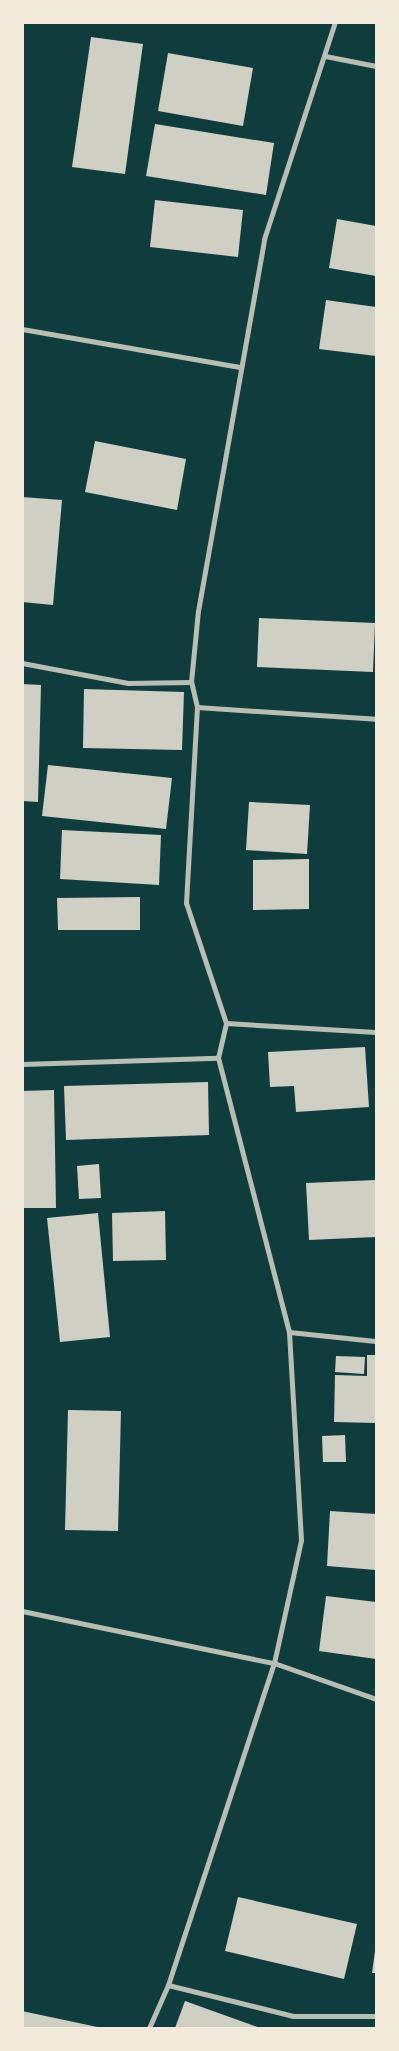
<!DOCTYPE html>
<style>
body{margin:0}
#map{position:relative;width:399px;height:2051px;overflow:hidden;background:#0f3d3e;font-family:"PT Serif",serif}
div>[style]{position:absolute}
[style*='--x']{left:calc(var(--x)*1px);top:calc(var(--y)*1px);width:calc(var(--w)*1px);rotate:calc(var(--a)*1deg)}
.building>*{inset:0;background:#cfcfc3}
.minor>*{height:5px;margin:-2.5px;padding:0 2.5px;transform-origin:2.5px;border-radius:2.5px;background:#b8beb3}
span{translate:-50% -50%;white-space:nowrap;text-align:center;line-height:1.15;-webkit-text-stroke:4.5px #f1e9da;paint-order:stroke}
.frame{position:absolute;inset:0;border:24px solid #f1e9da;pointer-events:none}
</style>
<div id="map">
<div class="building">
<i style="clip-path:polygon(91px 37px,143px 44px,125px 174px,72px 167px)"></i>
<i style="clip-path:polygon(168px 53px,253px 68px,243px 126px,158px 111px)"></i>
<i style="clip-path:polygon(155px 124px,274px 143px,266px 195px,146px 176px)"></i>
<i style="clip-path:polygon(155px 200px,243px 210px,238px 257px,150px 247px)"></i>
<i style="clip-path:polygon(337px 219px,376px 226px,376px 276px,329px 268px)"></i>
<i style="clip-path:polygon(326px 300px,376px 307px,376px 356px,319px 349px)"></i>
<i style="clip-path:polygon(95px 441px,186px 459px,177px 510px,85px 492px)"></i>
<i style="clip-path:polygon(22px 497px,62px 500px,53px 605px,22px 602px)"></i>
<i style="clip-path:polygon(259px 618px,375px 623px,373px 672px,257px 667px)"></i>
<i style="clip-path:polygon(22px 684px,41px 685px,38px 802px,22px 801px)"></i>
<i style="clip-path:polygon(84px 689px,184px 692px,182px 750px,83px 748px)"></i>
<i style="clip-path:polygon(48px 765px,172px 778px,166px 829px,42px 816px)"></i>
<i style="clip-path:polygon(249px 802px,310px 805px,307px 854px,246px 850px)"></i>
<i style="clip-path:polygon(62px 830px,161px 835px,159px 885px,60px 879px)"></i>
<i style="clip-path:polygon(309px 859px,309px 909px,253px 910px,253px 860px)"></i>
<i style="clip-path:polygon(140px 897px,140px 930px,58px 930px,57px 898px)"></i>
<i style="clip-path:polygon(365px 1047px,369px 1107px,296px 1112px,294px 1086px,270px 1087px,268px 1052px)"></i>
<i style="clip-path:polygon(208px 1082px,209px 1135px,66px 1140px,64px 1086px)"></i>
<i style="clip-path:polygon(54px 1090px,56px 1208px,22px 1208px,22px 1091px)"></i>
<i style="clip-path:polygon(99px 1164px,101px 1198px,79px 1199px,77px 1166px)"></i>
<i style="clip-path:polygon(376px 1180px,376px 1237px,309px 1240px,306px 1183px)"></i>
<i style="clip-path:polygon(165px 1211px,166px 1260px,113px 1261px,112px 1213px)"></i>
<i style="clip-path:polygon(98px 1213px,110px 1337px,60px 1342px,47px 1218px)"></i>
<i style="clip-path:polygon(367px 1355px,376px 1355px,376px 1423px,334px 1422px,335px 1375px,367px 1376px)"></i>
<i style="clip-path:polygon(336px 1356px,365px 1357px,364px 1374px,335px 1372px)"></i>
<i style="clip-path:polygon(68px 1410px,121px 1411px,118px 1531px,65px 1530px)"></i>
<i style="clip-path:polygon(345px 1435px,346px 1462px,323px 1462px,322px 1436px)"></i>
<i style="clip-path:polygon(330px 1511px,376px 1514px,376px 1570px,327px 1566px)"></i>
<i style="clip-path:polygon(326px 1596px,376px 1602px,376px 1659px,319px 1651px)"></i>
<i style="clip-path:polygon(238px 1897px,357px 1924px,344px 1979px,225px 1951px)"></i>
<i style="clip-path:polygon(375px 1951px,376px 1951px,376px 1973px,372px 1973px)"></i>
<i style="clip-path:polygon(185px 2001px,260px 2028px,175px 2028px)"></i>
<i style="clip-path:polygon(22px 2011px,102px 2028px,22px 2028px)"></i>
</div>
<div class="minor">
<i style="--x:325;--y:56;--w:52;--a:11.1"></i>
<i style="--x:22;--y:329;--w:221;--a:9.9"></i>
<i style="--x:22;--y:663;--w:108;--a:10.7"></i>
<i style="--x:128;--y:683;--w:63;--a:-0.9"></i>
<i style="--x:197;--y:707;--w:179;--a:3.8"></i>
<i style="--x:226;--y:1023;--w:150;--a:3.4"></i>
<i style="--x:22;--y:1064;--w:196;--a:-1.8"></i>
<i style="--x:289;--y:1332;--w:87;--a:5.9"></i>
<i style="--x:22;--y:1611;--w:257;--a:11.7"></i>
<i style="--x:274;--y:1663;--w:108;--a:19.4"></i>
<i style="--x:168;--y:1985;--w:129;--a:13.9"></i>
<i style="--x:293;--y:2016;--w:83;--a:0"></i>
<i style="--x:149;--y:2028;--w:47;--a:-66.2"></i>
<i style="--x:168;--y:1985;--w:339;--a:-71.8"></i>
<i style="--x:274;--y:1663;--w:126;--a:-77.6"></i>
<i style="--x:301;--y:1540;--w:208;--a:-93.3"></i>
<i style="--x:289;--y:1332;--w:283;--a:-104.5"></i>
<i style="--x:218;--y:1058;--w:36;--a:-77"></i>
<i style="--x:226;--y:1023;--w:126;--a:-108.4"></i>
<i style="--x:186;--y:903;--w:196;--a:-86.8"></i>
<i style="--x:197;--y:707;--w:26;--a:-103"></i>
<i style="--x:191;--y:682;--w:71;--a:-84.4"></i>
<i style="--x:198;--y:611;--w:378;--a:-79.9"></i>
<i style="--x:264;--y:239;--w:228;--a:-71.9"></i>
</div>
<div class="frame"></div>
</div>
